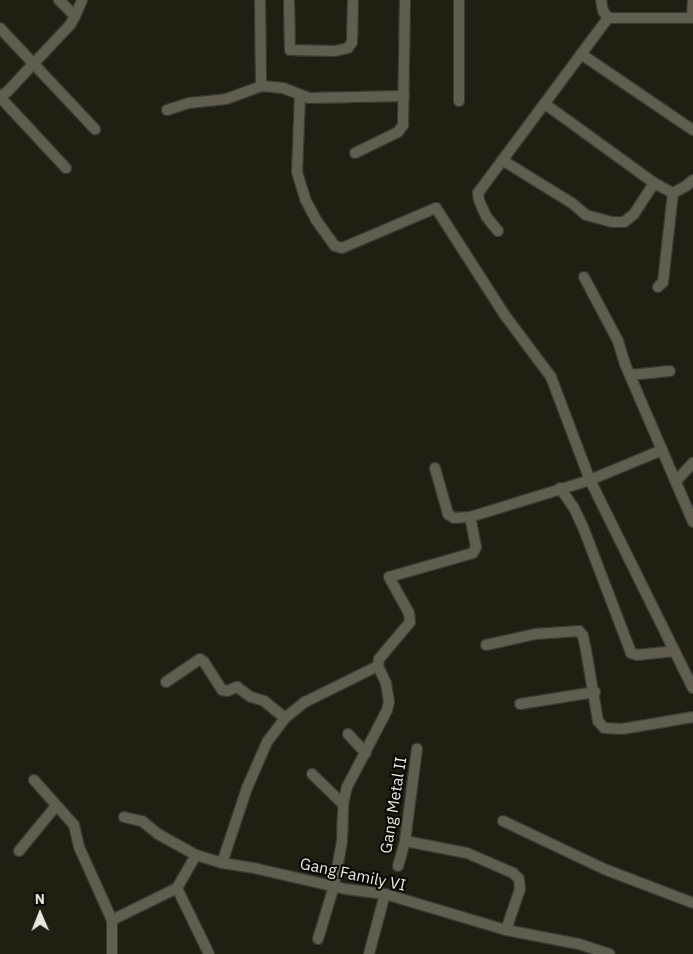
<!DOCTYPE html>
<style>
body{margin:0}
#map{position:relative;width:693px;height:954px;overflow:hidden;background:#211f12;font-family:"IBM Plex Sans",sans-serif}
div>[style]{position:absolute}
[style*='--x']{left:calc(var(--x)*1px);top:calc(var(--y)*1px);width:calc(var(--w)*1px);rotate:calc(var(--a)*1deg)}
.roads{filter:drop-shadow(1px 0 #3c3932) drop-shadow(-1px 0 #3c3932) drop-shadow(0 1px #3c3932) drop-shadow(0 -1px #3c3932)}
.minor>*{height:10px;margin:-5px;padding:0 5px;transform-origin:5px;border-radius:5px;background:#615e50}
span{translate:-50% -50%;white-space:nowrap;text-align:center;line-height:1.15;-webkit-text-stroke:4px #0a0804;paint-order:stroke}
.street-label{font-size:16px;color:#e9e7df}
.north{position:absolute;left:15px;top:889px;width:50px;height:50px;-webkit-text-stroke:4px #0a0804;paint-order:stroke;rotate:359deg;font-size:14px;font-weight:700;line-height:20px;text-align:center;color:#e9e7df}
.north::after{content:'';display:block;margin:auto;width:18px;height:22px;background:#e9e7df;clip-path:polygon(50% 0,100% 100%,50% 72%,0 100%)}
</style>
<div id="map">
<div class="roads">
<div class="minor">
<i style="--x:260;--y:0;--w:86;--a:89.3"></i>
<i style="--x:289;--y:0;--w:50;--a:88.9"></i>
<i style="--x:290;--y:50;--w:45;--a:1.3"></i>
<i style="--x:335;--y:51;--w:13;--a:-13"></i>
<i style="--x:348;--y:48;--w:7;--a:-56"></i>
<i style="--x:352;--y:42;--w:42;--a:-88.6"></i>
<i style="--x:601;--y:0;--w:11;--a:80"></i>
<i style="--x:603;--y:11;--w:9;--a:54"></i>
<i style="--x:608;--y:18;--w:85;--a:0"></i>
<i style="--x:75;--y:16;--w:17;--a:-66"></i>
<i style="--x:692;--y:18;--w:18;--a:-87"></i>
<i style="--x:0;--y:28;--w:139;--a:46.8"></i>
<i style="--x:581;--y:54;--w:135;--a:34.2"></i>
<i style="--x:300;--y:95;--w:77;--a:92.2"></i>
<i style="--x:297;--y:172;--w:28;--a:73"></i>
<i style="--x:305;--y:199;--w:24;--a:62"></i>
<i style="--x:316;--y:220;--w:32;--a:54"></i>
<i style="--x:335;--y:246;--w:7;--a:16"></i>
<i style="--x:342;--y:248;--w:102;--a:-23.1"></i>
<i style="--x:436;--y:208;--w:126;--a:57.3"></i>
<i style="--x:504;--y:314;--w:79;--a:53.3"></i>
<i style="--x:551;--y:377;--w:110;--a:69.3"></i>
<i style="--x:590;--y:480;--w:232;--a:63.7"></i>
<i style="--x:0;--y:96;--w:8;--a:-30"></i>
<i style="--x:7;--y:92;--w:92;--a:-46.8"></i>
<i style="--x:70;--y:25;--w:10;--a:-61"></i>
<i style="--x:75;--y:16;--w:23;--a:-135"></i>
<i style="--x:0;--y:97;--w:97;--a:47.1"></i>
<i style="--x:459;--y:101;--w:101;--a:-90"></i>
<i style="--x:545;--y:104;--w:135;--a:35.9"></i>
<i style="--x:654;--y:183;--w:21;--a:28"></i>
<i style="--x:673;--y:193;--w:15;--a:-28"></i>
<i style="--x:686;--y:186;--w:9;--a:-41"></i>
<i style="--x:167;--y:110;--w:23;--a:-18"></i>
<i style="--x:189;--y:103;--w:37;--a:-6"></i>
<i style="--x:226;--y:99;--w:37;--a:-20"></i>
<i style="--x:261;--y:86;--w:22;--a:5"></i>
<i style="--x:283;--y:88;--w:28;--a:21"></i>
<i style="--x:309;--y:98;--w:95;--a:-1.2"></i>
<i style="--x:355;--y:153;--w:48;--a:-26"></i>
<i style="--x:398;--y:132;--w:9;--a:-54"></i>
<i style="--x:403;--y:125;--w:125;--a:-89.1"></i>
<i style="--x:502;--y:160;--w:82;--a:31.6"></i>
<i style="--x:572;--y:203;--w:18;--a:41"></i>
<i style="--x:586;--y:215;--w:27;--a:15"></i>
<i style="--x:612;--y:222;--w:12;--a:0"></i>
<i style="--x:624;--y:222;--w:13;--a:-39"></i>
<i style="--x:634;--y:214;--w:37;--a:-57"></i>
<i style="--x:498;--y:231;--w:19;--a:-129"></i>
<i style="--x:486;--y:216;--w:17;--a:-114"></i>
<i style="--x:479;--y:200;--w:7;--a:-98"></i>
<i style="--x:478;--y:193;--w:218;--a:-53.4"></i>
<i style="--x:584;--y:277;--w:72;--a:62"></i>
<i style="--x:618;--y:341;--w:24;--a:73"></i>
<i style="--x:625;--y:364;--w:172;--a:66.7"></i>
<i style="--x:658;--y:287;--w:7;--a:-45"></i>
<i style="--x:663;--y:282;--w:90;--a:-83.6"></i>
<i style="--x:630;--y:375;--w:40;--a:-5.7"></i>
<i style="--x:435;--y:468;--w:48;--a:74.2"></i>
<i style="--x:448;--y:514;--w:7;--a:34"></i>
<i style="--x:454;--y:518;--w:16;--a:-4"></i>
<i style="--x:676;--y:481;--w:25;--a:-47"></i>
<i style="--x:560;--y:488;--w:24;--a:55"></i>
<i style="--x:574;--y:508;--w:21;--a:65"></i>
<i style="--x:583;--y:527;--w:135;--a:69.1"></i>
<i style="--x:631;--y:653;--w:6;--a:18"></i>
<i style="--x:637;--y:655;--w:38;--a:-6"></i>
<i style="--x:486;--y:645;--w:50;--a:-12.7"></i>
<i style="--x:535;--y:634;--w:44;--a:-3.9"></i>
<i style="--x:579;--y:631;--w:6;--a:51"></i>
<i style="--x:583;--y:636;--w:14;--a:78"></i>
<i style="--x:586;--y:650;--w:72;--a:80.4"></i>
<i style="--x:598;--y:721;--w:9;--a:49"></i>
<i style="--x:604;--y:728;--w:18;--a:3"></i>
<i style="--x:622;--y:729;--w:72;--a:-9.6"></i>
<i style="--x:166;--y:682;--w:41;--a:-34.1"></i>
<i style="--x:200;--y:659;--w:5;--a:37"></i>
<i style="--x:204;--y:662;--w:33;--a:57"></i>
<i style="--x:222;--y:690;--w:5;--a:11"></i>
<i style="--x:227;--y:691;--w:11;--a:-22"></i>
<i style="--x:237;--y:687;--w:17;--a:36"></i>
<i style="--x:251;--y:697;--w:14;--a:17"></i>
<i style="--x:264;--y:701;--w:27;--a:39"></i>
<i style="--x:520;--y:704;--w:76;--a:-9.1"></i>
<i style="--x:348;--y:734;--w:26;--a:47"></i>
<i style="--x:312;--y:774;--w:43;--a:44.1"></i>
<i style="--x:34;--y:780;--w:60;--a:48.4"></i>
<i style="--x:74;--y:825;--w:23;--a:77"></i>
<i style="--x:79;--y:847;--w:80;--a:65.7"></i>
<i style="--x:124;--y:817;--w:18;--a:13"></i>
<i style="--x:142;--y:821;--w:21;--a:39"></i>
<i style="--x:158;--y:834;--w:43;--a:28.9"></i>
<i style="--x:503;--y:821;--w:112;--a:25.4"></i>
<i style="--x:604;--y:869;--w:95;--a:20.9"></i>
<i style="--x:405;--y:841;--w:63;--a:11"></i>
<i style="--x:467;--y:853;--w:50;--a:23.5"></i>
<i style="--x:513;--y:873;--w:8;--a:45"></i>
<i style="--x:519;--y:879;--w:10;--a:84"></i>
<i style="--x:520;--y:889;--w:43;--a:108.9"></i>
<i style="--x:19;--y:851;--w:58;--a:-50.6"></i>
<i style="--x:222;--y:863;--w:79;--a:-71.6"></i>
<i style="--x:247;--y:788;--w:50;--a:-66.5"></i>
<i style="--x:267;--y:742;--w:30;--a:-53"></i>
<i style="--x:285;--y:718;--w:26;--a:-39"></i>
<i style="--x:305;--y:702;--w:81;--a:-26.3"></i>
<i style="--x:398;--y:866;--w:26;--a:-74"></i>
<i style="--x:405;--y:841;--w:93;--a:-82.6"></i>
<i style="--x:318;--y:939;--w:55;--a:-73.2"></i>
<i style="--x:334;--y:886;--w:46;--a:-79.9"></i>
<i style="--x:342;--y:841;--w:37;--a:-88"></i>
<i style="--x:343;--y:804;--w:17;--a:-77"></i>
<i style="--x:347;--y:787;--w:87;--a:-62.5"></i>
<i style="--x:387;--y:710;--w:8;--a:-76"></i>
<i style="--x:389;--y:702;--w:19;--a:-99"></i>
<i style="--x:386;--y:683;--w:19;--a:-115"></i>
<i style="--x:378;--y:666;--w:7;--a:-82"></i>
<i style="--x:379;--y:659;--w:48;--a:-50"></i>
<i style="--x:410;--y:622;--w:9;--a:-96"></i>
<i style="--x:409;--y:613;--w:41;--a:-119.1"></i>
<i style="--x:389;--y:577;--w:87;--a:-15.9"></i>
<i style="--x:473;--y:553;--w:7;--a:-63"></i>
<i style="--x:476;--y:547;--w:31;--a:-101"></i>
<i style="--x:470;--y:517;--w:126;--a:-17.1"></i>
<i style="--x:590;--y:480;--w:78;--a:-22.6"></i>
<i style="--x:112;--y:954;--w:34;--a:-90"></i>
<i style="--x:112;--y:920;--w:72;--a:-26.2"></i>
<i style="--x:209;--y:954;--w:73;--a:-115.9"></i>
<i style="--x:177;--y:888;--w:38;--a:-60"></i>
<i style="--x:196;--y:855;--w:27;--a:17"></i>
<i style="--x:222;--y:863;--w:36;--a:9"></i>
<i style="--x:258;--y:869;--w:89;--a:12.9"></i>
<i style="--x:345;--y:889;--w:40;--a:7.1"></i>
<i style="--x:385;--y:894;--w:126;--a:16.6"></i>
<i style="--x:506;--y:930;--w:74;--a:10.9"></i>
<i style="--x:579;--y:944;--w:32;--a:18"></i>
<i style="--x:369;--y:954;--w:62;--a:-75.1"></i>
</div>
</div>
<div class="street-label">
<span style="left:393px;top:805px;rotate:-81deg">Gang Metal II</span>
<span style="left:353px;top:874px;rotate:12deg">Gang Family VI</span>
</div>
<div class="north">N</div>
</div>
